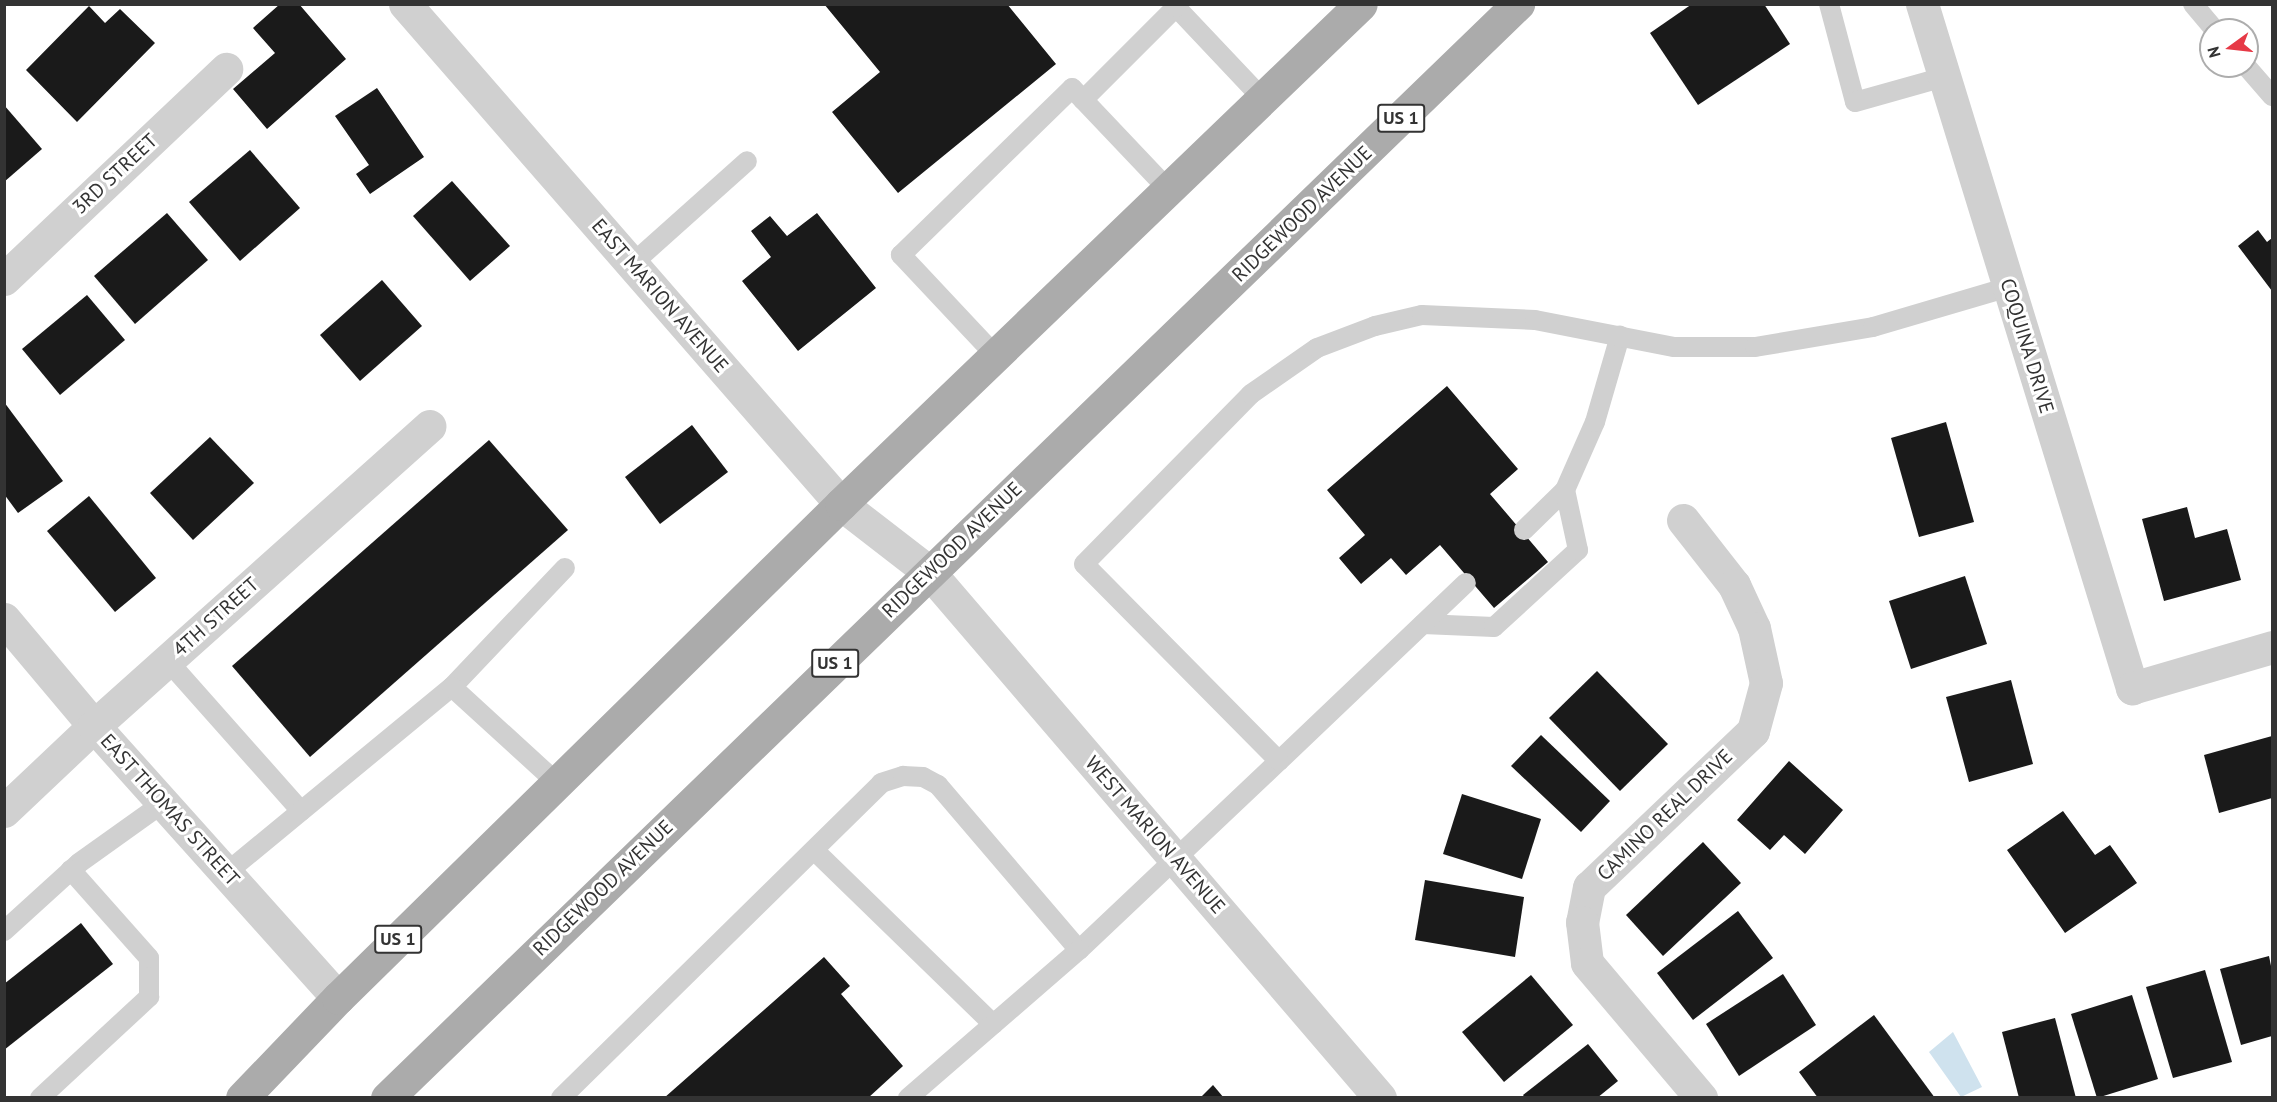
<!DOCTYPE html>
<style>
body{margin:0}
#map{position:relative;width:2277px;height:1102px;overflow:hidden;background:#fff;font-family:"PT Sans",sans-serif}
div>[style]{position:absolute}
[style*='--x']{left:calc(var(--x)*1px);top:calc(var(--y)*1px);width:calc(var(--w)*1px);rotate:calc(var(--a)*1deg)}
.water>*{inset:0;background:#cfe2ee}
.building>*{inset:0;background:#1a1a1a}
.service>*{height:20px;margin:-10px;padding:0 10px;transform-origin:10px;border-radius:10px;background:#d0d0d0}
.minor>*{height:33px;margin:-16.5px;padding:0 16.5px;transform-origin:16.5px;border-radius:16.5px;background:#d0d0d0}
.primary>*{height:33px;margin:-16.5px;padding:0 16.5px;transform-origin:16.5px;border-radius:16.5px;background:#ababab}
span{translate:-50% -50%;white-space:nowrap;text-align:center;line-height:1.15;-webkit-text-stroke:6px #fff;paint-order:stroke}
.shield-label span{padding:2px 4px;background:#fff;border:2px solid;border-radius:4px;-webkit-text-stroke-width:0}
.shield-label{font-size:18px;color:#333;font-weight:700}
.street-label{font-size:20px;color:#333}
.frame{position:absolute;inset:0;border:6px solid #333;pointer-events:none}
.north{position:absolute;left:2199px;top:18px;width:60px;height:60px;box-sizing:border-box;background:#fff;border:2px solid #adadad;border-radius:50%;rotate:255deg;font-size:16px;font-weight:700;line-height:24px;text-align:center;color:#333}
.north::after{content:'';display:block;margin:auto;width:21px;height:27px;background:#e63946;clip-path:polygon(50% 0,100% 100%,50% 72%,0 100%)}
</style>
<div id="map">
<div class="water">
<i style="clip-path:polygon(1953px 1032px,1982px 1087px,1961px 1097px,1929px 1052px)"></i>
</div>
<div class="building">
<i style="clip-path:polygon(280px 4px,299px 4px,346px 59px,267px 129px,233px 89px,275px 53px,253px 28px)"></i>
<i style="clip-path:polygon(824px 4px,1007px 4px,1056px 64px,898px 193px,832px 112px,880px 72px)"></i>
<i style="clip-path:polygon(1692px 4px,1764px 4px,1790px 44px,1698px 105px,1650px 33px)"></i>
<i style="clip-path:polygon(89px 6px,105px 23px,120px 9px,155px 43px,77px 122px,26px 70px)"></i>
<i style="clip-path:polygon(377px 88px,424px 157px,370px 194px,356px 174px,369px 165px,335px 116px)"></i>
<i style="clip-path:polygon(4px 105px,42px 149px,4px 182px)"></i>
<i style="clip-path:polygon(250px 150px,300px 208px,240px 261px,189px 202px)"></i>
<i style="clip-path:polygon(452px 181px,510px 246px,470px 281px,413px 216px)"></i>
<i style="clip-path:polygon(167px 213px,208px 260px,135px 324px,94px 276px)"></i>
<i style="clip-path:polygon(817px 213px,876px 288px,798px 351px,742px 281px,771px 257px,751px 231px,770px 216px,787px 236px)"></i>
<i style="clip-path:polygon(2258px 230px,2267px 242px,2272px 238px,2272px 291px,2238px 246px)"></i>
<i style="clip-path:polygon(382px 280px,422px 326px,360px 381px,320px 335px)"></i>
<i style="clip-path:polygon(87px 295px,125px 340px,60px 395px,22px 349px)"></i>
<i style="clip-path:polygon(1447px 386px,1518px 469px,1490px 494px,1548px 562px,1494px 608px,1440px 545px,1406px 575px,1391px 558px,1361px 584px,1339px 558px,1365px 535px,1327px 490px)"></i>
<i style="clip-path:polygon(4px 402px,63px 481px,18px 513px,4px 494px)"></i>
<i style="clip-path:polygon(1946px 422px,1974px 522px,1919px 537px,1891px 438px)"></i>
<i style="clip-path:polygon(692px 425px,728px 472px,660px 524px,625px 477px)"></i>
<i style="clip-path:polygon(210px 437px,254px 483px,193px 540px,150px 493px)"></i>
<i style="clip-path:polygon(489px 440px,568px 530px,310px 757px,232px 666px)"></i>
<i style="clip-path:polygon(89px 496px,156px 578px,115px 612px,47px 531px)"></i>
<i style="clip-path:polygon(2187px 507px,2195px 538px,2227px 529px,2241px 580px,2164px 601px,2142px 519px)"></i>
<i style="clip-path:polygon(1965px 576px,1987px 644px,1911px 669px,1889px 601px)"></i>
<i style="clip-path:polygon(1597px 671px,1668px 744px,1620px 791px,1549px 718px)"></i>
<i style="clip-path:polygon(2011px 680px,2033px 764px,1969px 782px,1946px 697px)"></i>
<i style="clip-path:polygon(1541px 735px,1610px 801px,1581px 832px,1511px 766px)"></i>
<i style="clip-path:polygon(2272px 736px,2272px 798px,2219px 813px,2204px 755px)"></i>
<i style="clip-path:polygon(1789px 761px,1843px 810px,1805px 854px,1784px 835px,1770px 850px,1737px 820px)"></i>
<i style="clip-path:polygon(1462px 794px,1541px 819px,1522px 879px,1443px 854px)"></i>
<i style="clip-path:polygon(2063px 811px,2095px 855px,2110px 845px,2137px 883px,2065px 933px,2007px 850px)"></i>
<i style="clip-path:polygon(1703px 842px,1741px 883px,1663px 956px,1626px 915px)"></i>
<i style="clip-path:polygon(1425px 880px,1524px 897px,1515px 957px,1415px 940px)"></i>
<i style="clip-path:polygon(1738px 911px,1773px 958px,1693px 1020px,1657px 973px)"></i>
<i style="clip-path:polygon(81px 923px,113px 964px,4px 1050px,4px 984px)"></i>
<i style="clip-path:polygon(2269px 956px,2272px 971px,2272px 1036px,2241px 1045px,2220px 969px)"></i>
<i style="clip-path:polygon(824px 957px,850px 986px,841px 994px,903px 1066px,868px 1098px,664px 1098px)"></i>
<i style="clip-path:polygon(2205px 970px,2232px 1062px,2173px 1078px,2146px 987px)"></i>
<i style="clip-path:polygon(1783px 974px,1816px 1025px,1739px 1076px,1706px 1024px)"></i>
<i style="clip-path:polygon(1531px 975px,1573px 1025px,1504px 1082px,1462px 1032px)"></i>
<i style="clip-path:polygon(2132px 995px,2158px 1079px,2097px 1098px,2071px 1014px)"></i>
<i style="clip-path:polygon(1874px 1015px,1935px 1098px,1818px 1098px,1799px 1072px)"></i>
<i style="clip-path:polygon(2055px 1018px,2076px 1098px,2019px 1098px,2002px 1032px)"></i>
<i style="clip-path:polygon(1588px 1044px,1618px 1081px,1597px 1098px,1525px 1098px,1523px 1095px)"></i>
<i style="clip-path:polygon(1213px 1085px,1224px 1098px,1200px 1098px)"></i>
</div>
<div class="service">
<i style="--x:1179;--y:4;--w:4;--a:135"></i>
<i style="--x:1176;--y:7;--w:127;--a:46.6"></i>
<i style="--x:1829;--y:4;--w:101;--a:75.1"></i>
<i style="--x:1855;--y:102;--w:92;--a:-15.7"></i>
<i style="--x:2193;--y:4;--w:34;--a:50"></i>
<i style="--x:2246;--y:66;--w:40;--a:49"></i>
<i style="--x:1083;--y:100;--w:132;--a:-45"></i>
<i style="--x:1176;--y:7;--w:4;--a:-135"></i>
<i style="--x:632;--y:264;--w:154;--a:-41.8"></i>
<i style="--x:996;--y:356;--w:139;--a:-133.2"></i>
<i style="--x:901;--y:255;--w:239;--a:-44.3"></i>
<i style="--x:1072;--y:88;--w:139;--a:46.5"></i>
<i style="--x:1524;--y:530;--w:57;--a:-44.3"></i>
<i style="--x:1565;--y:490;--w:74;--a:-66.2"></i>
<i style="--x:1595;--y:422;--w:90;--a:-73.8"></i>
<i style="--x:1423;--y:624;--w:71;--a:2.4"></i>
<i style="--x:1494;--y:627;--w:114;--a:-42.5"></i>
<i style="--x:1578;--y:550;--w:61;--a:-102.2"></i>
<i style="--x:167;--y:660;--w:202;--a:48.4"></i>
<i style="--x:452;--y:687;--w:164;--a:-46.5"></i>
<i style="--x:1279;--y:761;--w:258;--a:-43.6"></i>
<i style="--x:814;--y:850;--w:250;--a:44.2"></i>
<i style="--x:226;--y:873;--w:293;--a:-39.5"></i>
<i style="--x:452;--y:687;--w:142;--a:42.4"></i>
<i style="--x:4;--y:931;--w:101;--a:-42.2"></i>
<i style="--x:79;--y:863;--w:103;--a:-35.5"></i>
<i style="--x:40;--y:1098;--w:149;--a:-42.8"></i>
<i style="--x:149;--y:997;--w:39;--a:-90"></i>
<i style="--x:149;--y:958;--w:118;--a:-131.6"></i>
<i style="--x:561;--y:1098;--w:449;--a:-44.5"></i>
<i style="--x:881;--y:783;--w:23;--a:-18"></i>
<i style="--x:903;--y:776;--w:20;--a:3"></i>
<i style="--x:923;--y:777;--w:17;--a:28"></i>
<i style="--x:938;--y:785;--w:217;--a:49.5"></i>
<i style="--x:1079;--y:950;--w:275;--a:-43.4"></i>
<i style="--x:1279;--y:761;--w:277;--a:-134.7"></i>
<i style="--x:1084;--y:564;--w:238;--a:-45.5"></i>
<i style="--x:1251;--y:394;--w:80;--a:-34.9"></i>
<i style="--x:1317;--y:348;--w:62;--a:-20.8"></i>
<i style="--x:1375;--y:326;--w:48;--a:-13.2"></i>
<i style="--x:1422;--y:315;--w:113;--a:2.5"></i>
<i style="--x:1535;--y:320;--w:142;--a:11"></i>
<i style="--x:1674;--y:347;--w:81;--a:0"></i>
<i style="--x:1755;--y:347;--w:120;--a:-9.6"></i>
<i style="--x:1873;--y:327;--w:142;--a:-16.4"></i>
<i style="--x:908;--y:1098;--w:226;--a:-40.9"></i>
</div>
<div class="minor">
<i style="--x:405;--y:4;--w:663;--a:48.91"></i>
<i style="--x:841;--y:504;--w:111;--a:37.7"></i>
<i style="--x:929;--y:572;--w:693;--a:49.39"></i>
<i style="--x:1922;--y:4;--w:716;--a:72.93"></i>
<i style="--x:2132;--y:688;--w:146;--a:-16.3"></i>
<i style="--x:4;--y:279;--w:306;--a:-43.4"></i>
<i style="--x:1683;--y:520;--w:83;--a:51.9"></i>
<i style="--x:1734;--y:585;--w:47;--a:65.1"></i>
<i style="--x:1754;--y:628;--w:56;--a:77.7"></i>
<i style="--x:1766;--y:683;--w:50;--a:105.2"></i>
<i style="--x:1753;--y:731;--w:226;--a:136.4"></i>
<i style="--x:1589;--y:887;--w:36;--a:101"></i>
<i style="--x:1582;--y:922;--w:41;--a:83"></i>
<i style="--x:1587;--y:963;--w:177;--a:49.8"></i>
<i style="--x:4;--y:619;--w:140;--a:49.9"></i>
<i style="--x:94;--y:726;--w:365;--a:48.1"></i>
<i style="--x:4;--y:811;--w:124;--a:-43.4"></i>
<i style="--x:94;--y:726;--w:450;--a:-41.8"></i>
</div>
<div class="primary">
<i style="--x:242;--y:1098;--w:139;--a:-46.2"></i>
<i style="--x:338;--y:998;--w:705;--a:-44.48"></i>
<i style="--x:841;--y:504;--w:721;--a:-43.88"></i>
<i style="--x:387;--y:1098;--w:1574;--a:-44.05"></i>
</div>
<div class="shield-label">
<span style="left:1401px;top:118px">US 1</span>
<span style="left:835px;top:663px">US 1</span>
<span style="left:398px;top:939px">US 1</span>
</div>
<div class="street-label">
<span style="left:115px;top:174px;rotate:-43deg">3RD STREET</span>
<span style="left:1302px;top:214px;rotate:-44deg">RIDGEWOOD AVENUE</span>
<span style="left:660px;top:296px;rotate:49deg">EAST MARION AVENUE</span>
<span style="left:2027px;top:346px;rotate:73deg">COQUINA DRIVE</span>
<span style="left:952px;top:550px;rotate:-44deg">RIDGEWOOD AVENUE</span>
<span style="left:216px;top:617px;rotate:-42deg">4TH STREET</span>
<span style="left:170px;top:810px;rotate:48deg">EAST THOMAS STREET</span>
<span style="left:1665px;top:815px;rotate:-44deg">CAMINO REAL DRIVE</span>
<span style="left:1155px;top:835px;rotate:49deg">WEST MARION AVENUE</span>
<span style="left:603px;top:888px;rotate:-44deg">RIDGEWOOD AVENUE</span>
</div>
<div class="frame"></div>
<div class="north">N</div>
</div>
